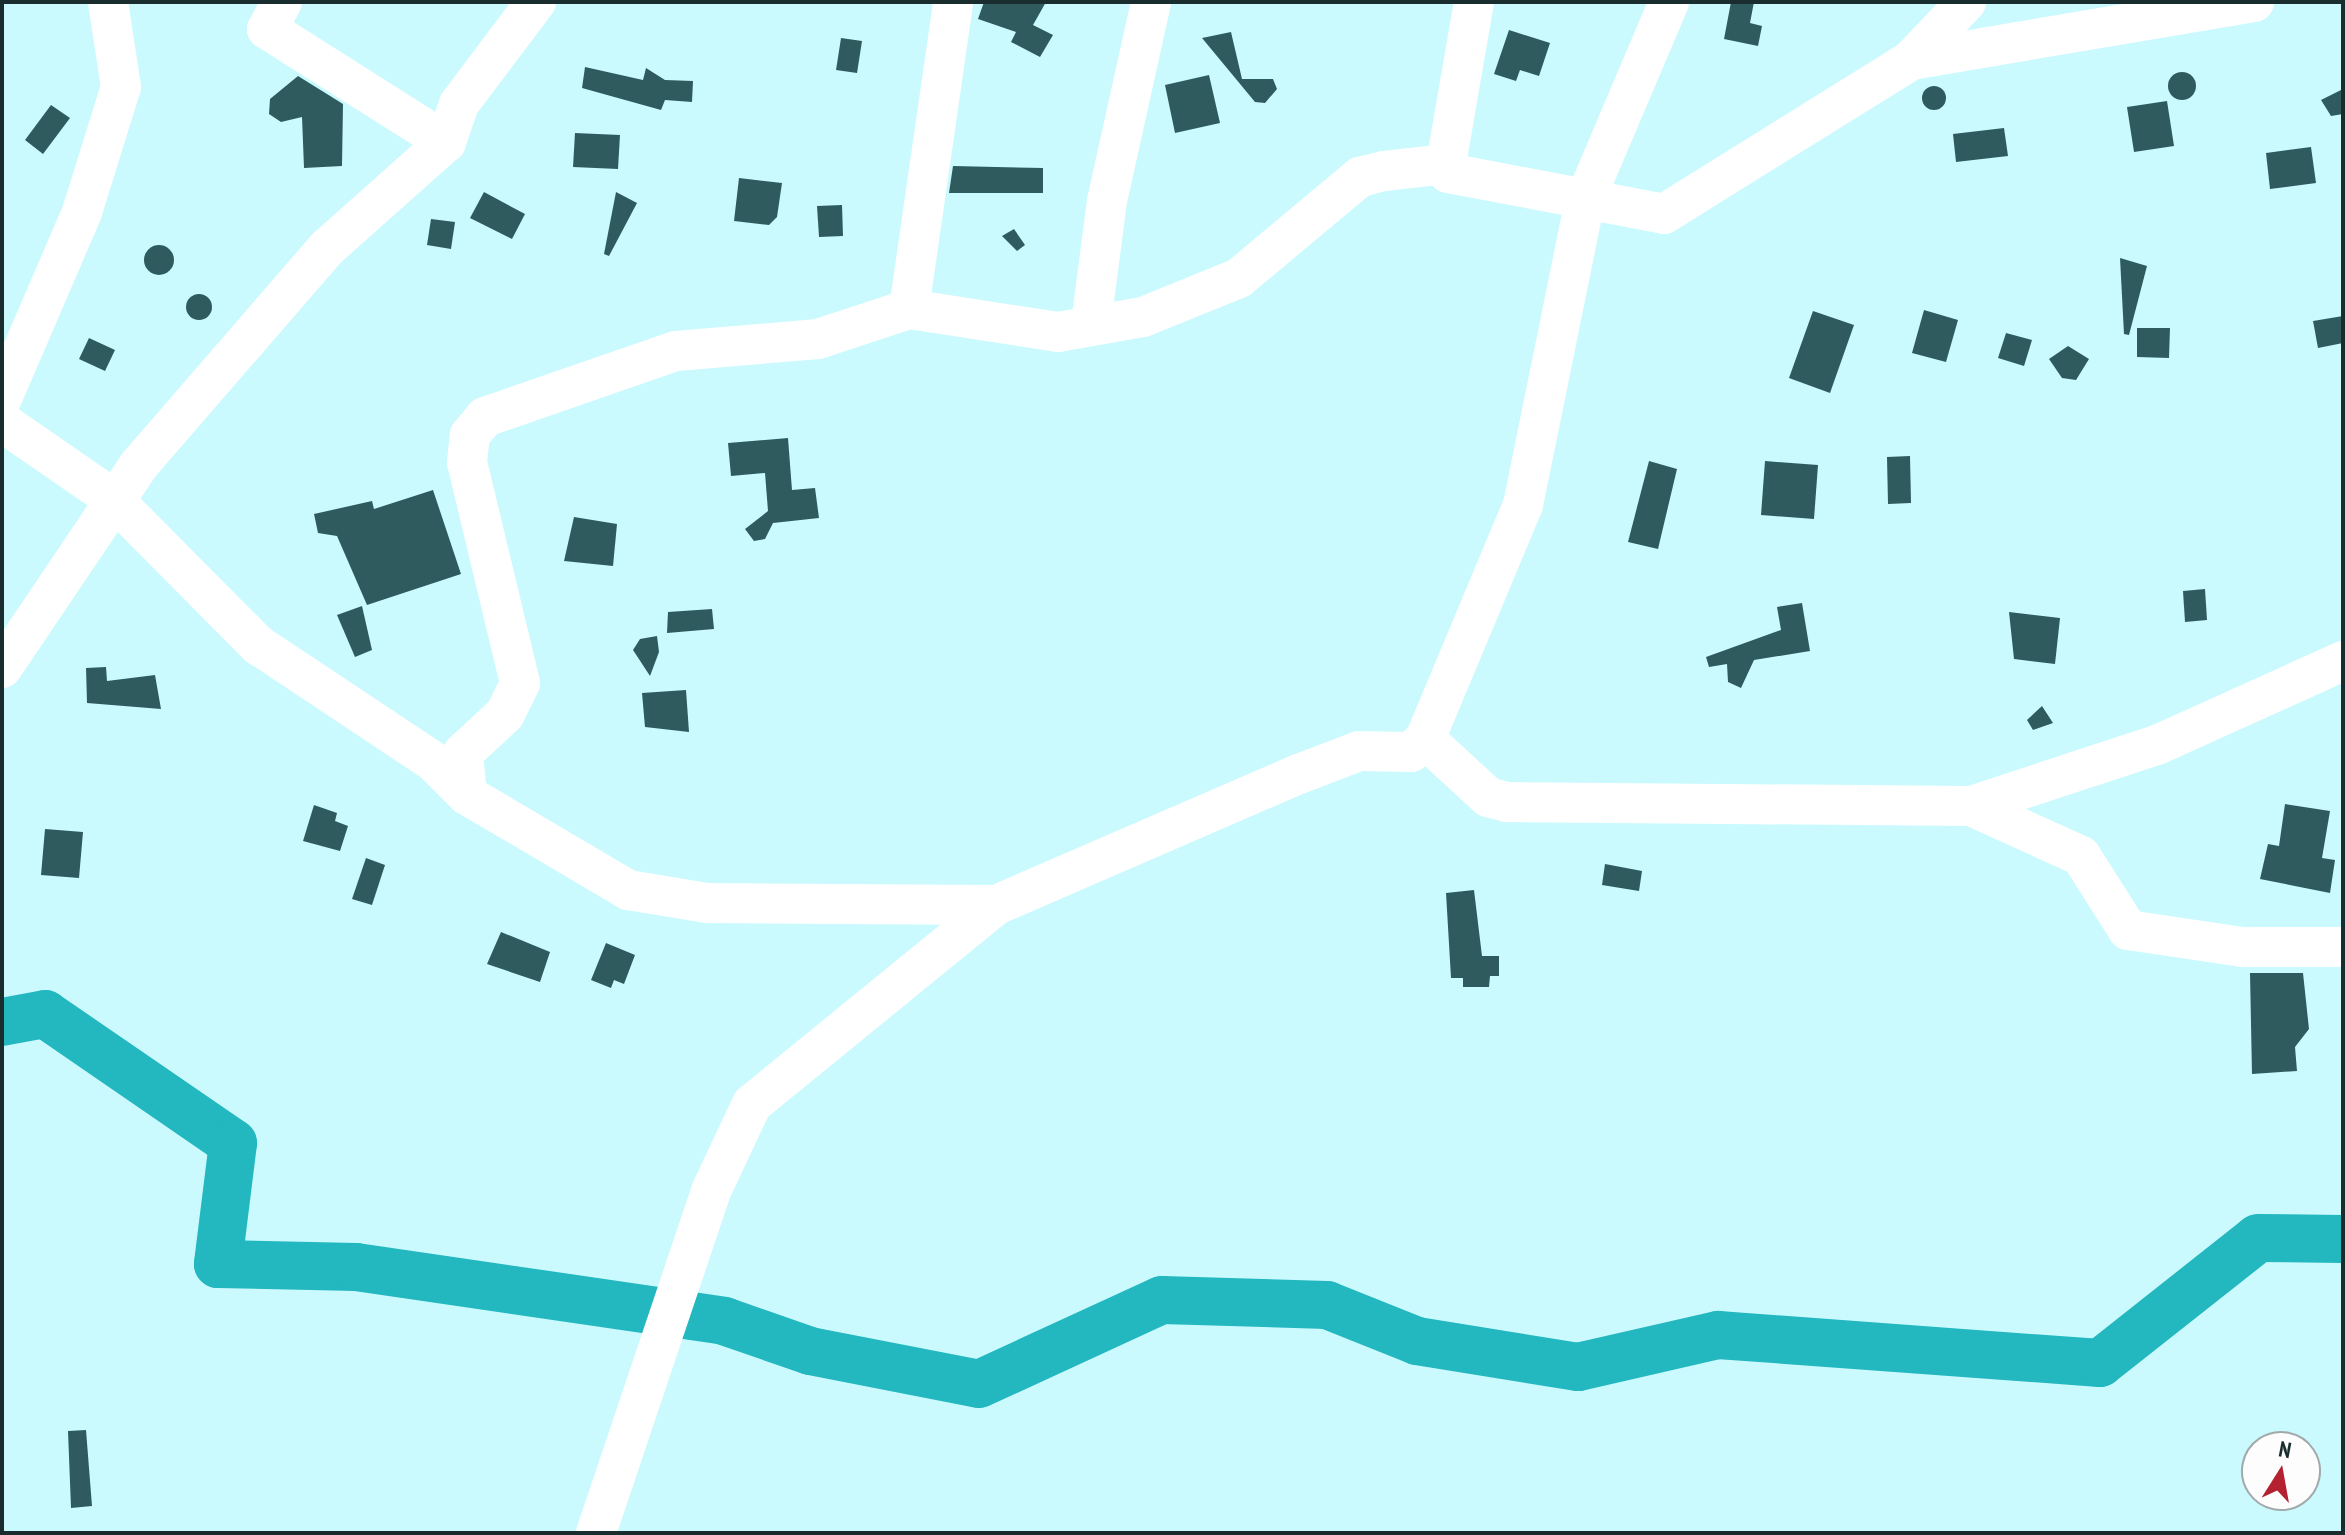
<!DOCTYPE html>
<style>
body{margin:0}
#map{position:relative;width:2345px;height:1535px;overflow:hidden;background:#cafafe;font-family:"PT Sans Narrow",sans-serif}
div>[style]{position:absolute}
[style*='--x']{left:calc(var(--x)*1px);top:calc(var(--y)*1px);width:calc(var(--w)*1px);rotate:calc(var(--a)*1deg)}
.river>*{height:48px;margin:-24px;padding:0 24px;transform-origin:24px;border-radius:24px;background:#23b7c0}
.building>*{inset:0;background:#2f5b5e}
.round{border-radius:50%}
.minor>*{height:40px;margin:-20px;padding:0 20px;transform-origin:20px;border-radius:20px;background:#fff}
span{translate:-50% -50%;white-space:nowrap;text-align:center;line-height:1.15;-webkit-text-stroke:8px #fdfdfd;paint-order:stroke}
.frame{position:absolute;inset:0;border:4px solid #192c2e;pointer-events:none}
.north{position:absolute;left:2241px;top:1431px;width:80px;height:80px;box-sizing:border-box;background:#fdfdfd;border:2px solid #a2a9aa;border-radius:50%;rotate:11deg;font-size:22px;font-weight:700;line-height:32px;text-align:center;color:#192c2e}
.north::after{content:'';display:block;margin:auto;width:28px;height:36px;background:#b42232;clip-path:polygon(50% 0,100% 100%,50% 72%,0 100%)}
</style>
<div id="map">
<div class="river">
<i style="--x:2;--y:1022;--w:44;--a:-10.5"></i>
<i style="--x:45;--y:1014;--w:228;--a:34.5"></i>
<i style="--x:233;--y:1143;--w:122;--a:97.1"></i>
<i style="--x:218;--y:1264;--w:138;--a:1.2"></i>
<i style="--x:356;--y:1267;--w:372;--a:8.3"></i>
<i style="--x:724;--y:1321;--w:91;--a:19.2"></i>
<i style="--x:810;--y:1351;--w:172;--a:11"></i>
<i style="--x:979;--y:1384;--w:201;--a:-24.7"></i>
<i style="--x:1162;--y:1300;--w:165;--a:1.7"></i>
<i style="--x:1327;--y:1305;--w:97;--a:21.8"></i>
<i style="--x:1417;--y:1341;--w:163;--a:9.2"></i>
<i style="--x:1578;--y:1367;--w:144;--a:-12.9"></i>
<i style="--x:1718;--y:1335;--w:383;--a:4.2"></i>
<i style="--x:2100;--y:1363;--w:201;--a:-38.3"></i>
<i style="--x:2258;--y:1238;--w:85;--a:0.7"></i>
</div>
<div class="building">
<i style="clip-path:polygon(984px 2px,1046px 2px,1033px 25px,1053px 35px,1040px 57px,1011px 42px,1016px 32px,978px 19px)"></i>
<i style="clip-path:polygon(1731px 2px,1754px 2px,1750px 23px,1762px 26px,1758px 46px,1724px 39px)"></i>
<i style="clip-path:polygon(1509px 30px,1550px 43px,1539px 76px,1520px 70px,1516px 81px,1494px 74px)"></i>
<i style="clip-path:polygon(1231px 32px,1242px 79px,1273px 79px,1277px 89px,1265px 103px,1255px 102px,1202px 38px)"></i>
<i style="clip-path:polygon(841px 38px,862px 41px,857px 73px,836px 70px)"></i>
<i style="clip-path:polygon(585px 67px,643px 80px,646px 68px,665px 80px,693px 81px,692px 102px,665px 100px,661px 110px,582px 88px)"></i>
<i class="round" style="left:2168px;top:72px;width:28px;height:28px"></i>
<i style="clip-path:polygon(1209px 75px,1220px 123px,1175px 133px,1165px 85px)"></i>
<i style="clip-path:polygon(298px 76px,343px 104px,342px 166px,304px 168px,302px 117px,281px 122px,269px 114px,270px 99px)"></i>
<i class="round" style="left:1922px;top:86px;width:24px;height:24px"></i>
<i style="clip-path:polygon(2343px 89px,2343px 114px,2331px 116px,2321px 100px)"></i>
<i style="clip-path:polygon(2167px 101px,2174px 146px,2134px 152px,2127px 107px)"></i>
<i style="clip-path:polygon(51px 105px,70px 118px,43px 154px,25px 140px)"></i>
<i style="clip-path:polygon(2004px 128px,2008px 156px,1956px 162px,1953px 134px)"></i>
<i style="clip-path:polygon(575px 133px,620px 135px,618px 169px,573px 167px)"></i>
<i style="clip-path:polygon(2311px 147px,2316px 183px,2270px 189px,2266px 153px)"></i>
<i style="clip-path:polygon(953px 166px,1043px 168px,1043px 193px,949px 193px)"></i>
<i style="clip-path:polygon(739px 178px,782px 183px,777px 217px,769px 225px,734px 221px)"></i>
<i style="clip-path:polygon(484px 192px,525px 214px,512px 239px,470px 218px)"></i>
<i style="clip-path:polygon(616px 192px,637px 203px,609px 256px,604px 254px)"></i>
<i style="clip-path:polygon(842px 205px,843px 236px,819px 237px,817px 206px)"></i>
<i style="clip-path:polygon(431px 219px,455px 222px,451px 249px,427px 245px)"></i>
<i style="clip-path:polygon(1014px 229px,1025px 245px,1017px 251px,1002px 236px)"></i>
<i class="round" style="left:144px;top:245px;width:30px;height:30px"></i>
<i style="clip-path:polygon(2120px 258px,2147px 266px,2129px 335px,2124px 334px)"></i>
<i class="round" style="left:186px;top:294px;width:26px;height:26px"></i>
<i style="clip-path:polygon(1924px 310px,1958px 320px,1946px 362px,1912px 353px)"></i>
<i style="clip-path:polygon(1813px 311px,1854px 325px,1830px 393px,1789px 378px)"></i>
<i style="clip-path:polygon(2343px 316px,2343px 343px,2318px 348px,2313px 321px)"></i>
<i style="clip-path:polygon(2137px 328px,2170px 328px,2169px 358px,2137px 357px)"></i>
<i style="clip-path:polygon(2006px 333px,2032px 340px,2024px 366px,1998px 358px)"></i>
<i style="clip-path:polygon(89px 338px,115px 350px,105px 371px,79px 359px)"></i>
<i style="clip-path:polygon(2068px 346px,2089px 359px,2076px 380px,2062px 378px,2049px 359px)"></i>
<i style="clip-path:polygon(788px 438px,792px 490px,815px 488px,819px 518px,773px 523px,765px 539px,754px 541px,745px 529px,768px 511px,765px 473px,731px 476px,728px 443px)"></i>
<i style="clip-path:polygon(1910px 456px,1911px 503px,1888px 504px,1887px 457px)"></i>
<i style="clip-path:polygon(1649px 461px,1677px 469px,1658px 549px,1628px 542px)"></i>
<i style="clip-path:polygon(1765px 461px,1818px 465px,1814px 519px,1761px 515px)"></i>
<i style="clip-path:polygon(433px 490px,461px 574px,367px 605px,337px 536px,318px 533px,314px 514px,372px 501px,374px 509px)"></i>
<i style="clip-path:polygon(574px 517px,617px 524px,613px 566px,564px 561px)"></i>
<i style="clip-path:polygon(2205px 589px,2207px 620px,2185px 622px,2183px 591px)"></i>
<i style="clip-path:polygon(1802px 603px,1810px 651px,1754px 660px,1741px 688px,1728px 682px,1727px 664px,1709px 667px,1706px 657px,1781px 630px,1777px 607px)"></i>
<i style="clip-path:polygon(362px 606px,372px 650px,355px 657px,337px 615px)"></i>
<i style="clip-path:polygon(712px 609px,714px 629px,667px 633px,668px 612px)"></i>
<i style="clip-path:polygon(2009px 612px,2060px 618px,2055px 664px,2014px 659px)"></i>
<i style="clip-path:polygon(657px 636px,659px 652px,650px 676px,633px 650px,640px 639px)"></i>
<i style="clip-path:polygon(106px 667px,107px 681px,155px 675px,161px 709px,87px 703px,86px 668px)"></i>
<i style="clip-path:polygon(686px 690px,689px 732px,645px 727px,642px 693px)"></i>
<i style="clip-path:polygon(2042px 706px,2053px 723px,2033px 730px,2027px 720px)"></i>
<i style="clip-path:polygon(2285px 804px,2330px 811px,2322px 858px,2335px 860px,2330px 893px,2260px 879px,2268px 844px,2279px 846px)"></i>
<i style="clip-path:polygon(314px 805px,337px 813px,335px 821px,348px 826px,340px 851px,303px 841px)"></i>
<i style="clip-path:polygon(45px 829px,83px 832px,79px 878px,41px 875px)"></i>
<i style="clip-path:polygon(366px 858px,385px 865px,372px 905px,352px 899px)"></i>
<i style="clip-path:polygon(1605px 864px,1642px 871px,1639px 891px,1602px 885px)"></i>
<i style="clip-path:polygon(1474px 890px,1482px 956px,1499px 956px,1499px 976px,1490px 976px,1489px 987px,1463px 987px,1463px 978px,1451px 978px,1446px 893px)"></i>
<i style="clip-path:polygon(501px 932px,550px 952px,540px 982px,487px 964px)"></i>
<i style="clip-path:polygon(606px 943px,635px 955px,624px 984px,614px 980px,611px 988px,591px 980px)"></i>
<i style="clip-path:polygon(2250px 973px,2303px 973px,2309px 1029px,2295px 1047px,2297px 1071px,2252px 1074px)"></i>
<i style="clip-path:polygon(86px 1430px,92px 1506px,71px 1508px,68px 1431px)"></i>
</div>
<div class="minor">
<i style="--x:282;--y:2;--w:31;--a:119"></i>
<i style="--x:267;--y:29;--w:212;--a:32.3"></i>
<i style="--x:1911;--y:60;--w:348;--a:-9.6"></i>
<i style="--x:1446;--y:164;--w:164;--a:-80.2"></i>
<i style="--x:909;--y:309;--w:310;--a:-81.8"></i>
<i style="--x:1091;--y:324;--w:124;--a:-82.6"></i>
<i style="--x:1107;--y:201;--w:204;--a:-77.5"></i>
<i style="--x:2;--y:398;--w:202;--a:-66.7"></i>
<i style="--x:82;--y:212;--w:131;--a:-72.7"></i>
<i style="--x:121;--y:87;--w:86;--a:-98.7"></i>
<i style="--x:2;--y:422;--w:134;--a:34.6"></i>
<i style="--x:112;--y:498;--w:207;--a:45.2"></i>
<i style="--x:258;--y:645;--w:211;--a:33.6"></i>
<i style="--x:434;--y:762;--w:47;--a:45"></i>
<i style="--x:467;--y:795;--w:187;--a:30.5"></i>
<i style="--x:628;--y:890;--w:80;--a:9.3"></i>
<i style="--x:707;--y:903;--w:289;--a:0.4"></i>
<i style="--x:2;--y:668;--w:244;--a:-56"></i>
<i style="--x:138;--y:466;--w:289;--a:-49.1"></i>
<i style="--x:327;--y:248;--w:159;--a:-41.7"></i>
<i style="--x:446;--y:142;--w:40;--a:-71.1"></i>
<i style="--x:459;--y:104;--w:128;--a:-53"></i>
<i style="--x:1425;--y:739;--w:86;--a:42.6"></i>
<i style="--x:1488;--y:797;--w:20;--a:15"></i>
<i style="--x:1507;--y:802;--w:464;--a:0.5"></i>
<i style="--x:1971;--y:806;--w:121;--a:24.4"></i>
<i style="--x:2081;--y:856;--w:88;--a:57.6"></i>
<i style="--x:2128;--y:930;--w:116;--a:8.4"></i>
<i style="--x:2243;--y:947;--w:100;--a:0"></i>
<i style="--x:467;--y:795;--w:42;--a:-95.4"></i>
<i style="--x:463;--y:753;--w:57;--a:-42.9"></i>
<i style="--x:505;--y:714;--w:34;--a:-64"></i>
<i style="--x:520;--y:683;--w:227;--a:-103.5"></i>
<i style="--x:467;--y:462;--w:27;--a:-84"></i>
<i style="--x:470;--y:435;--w:23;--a:-50"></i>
<i style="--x:485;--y:417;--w:202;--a:-19.1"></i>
<i style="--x:676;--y:351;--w:143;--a:-4.8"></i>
<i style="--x:818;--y:339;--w:96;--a:-18.2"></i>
<i style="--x:909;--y:309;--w:151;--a:8.8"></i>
<i style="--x:1058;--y:332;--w:86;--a:-10"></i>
<i style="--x:1143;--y:317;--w:104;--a:-22.1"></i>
<i style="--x:1239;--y:278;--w:158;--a:-39.9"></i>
<i style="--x:1360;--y:177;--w:25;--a:-14"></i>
<i style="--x:1384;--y:171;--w:62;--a:-6.4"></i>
<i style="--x:1446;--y:164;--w:9;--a:77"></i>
<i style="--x:1448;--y:173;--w:220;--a:10.7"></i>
<i style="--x:1664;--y:214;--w:291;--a:-31.9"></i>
<i style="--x:1911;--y:60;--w:80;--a:-46.5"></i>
<i style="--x:1971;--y:806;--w:196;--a:-18.2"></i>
<i style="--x:2157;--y:745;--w:204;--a:-24.3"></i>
<i style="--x:596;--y:1533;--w:361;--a:-71.4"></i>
<i style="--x:711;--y:1191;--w:96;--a:-64.8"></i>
<i style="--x:752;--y:1104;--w:315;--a:-39.2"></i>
<i style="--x:996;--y:905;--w:330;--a:-23.4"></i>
<i style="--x:1299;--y:774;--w:64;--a:-21"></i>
<i style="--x:1359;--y:751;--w:52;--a:1.1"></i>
<i style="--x:1411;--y:752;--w:19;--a:-43"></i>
<i style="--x:1425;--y:739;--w:254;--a:-67.3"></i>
<i style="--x:1523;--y:505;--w:311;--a:-78.5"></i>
<i style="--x:1585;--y:200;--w:215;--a:-67"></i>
</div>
<div class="frame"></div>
<div class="north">N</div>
</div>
